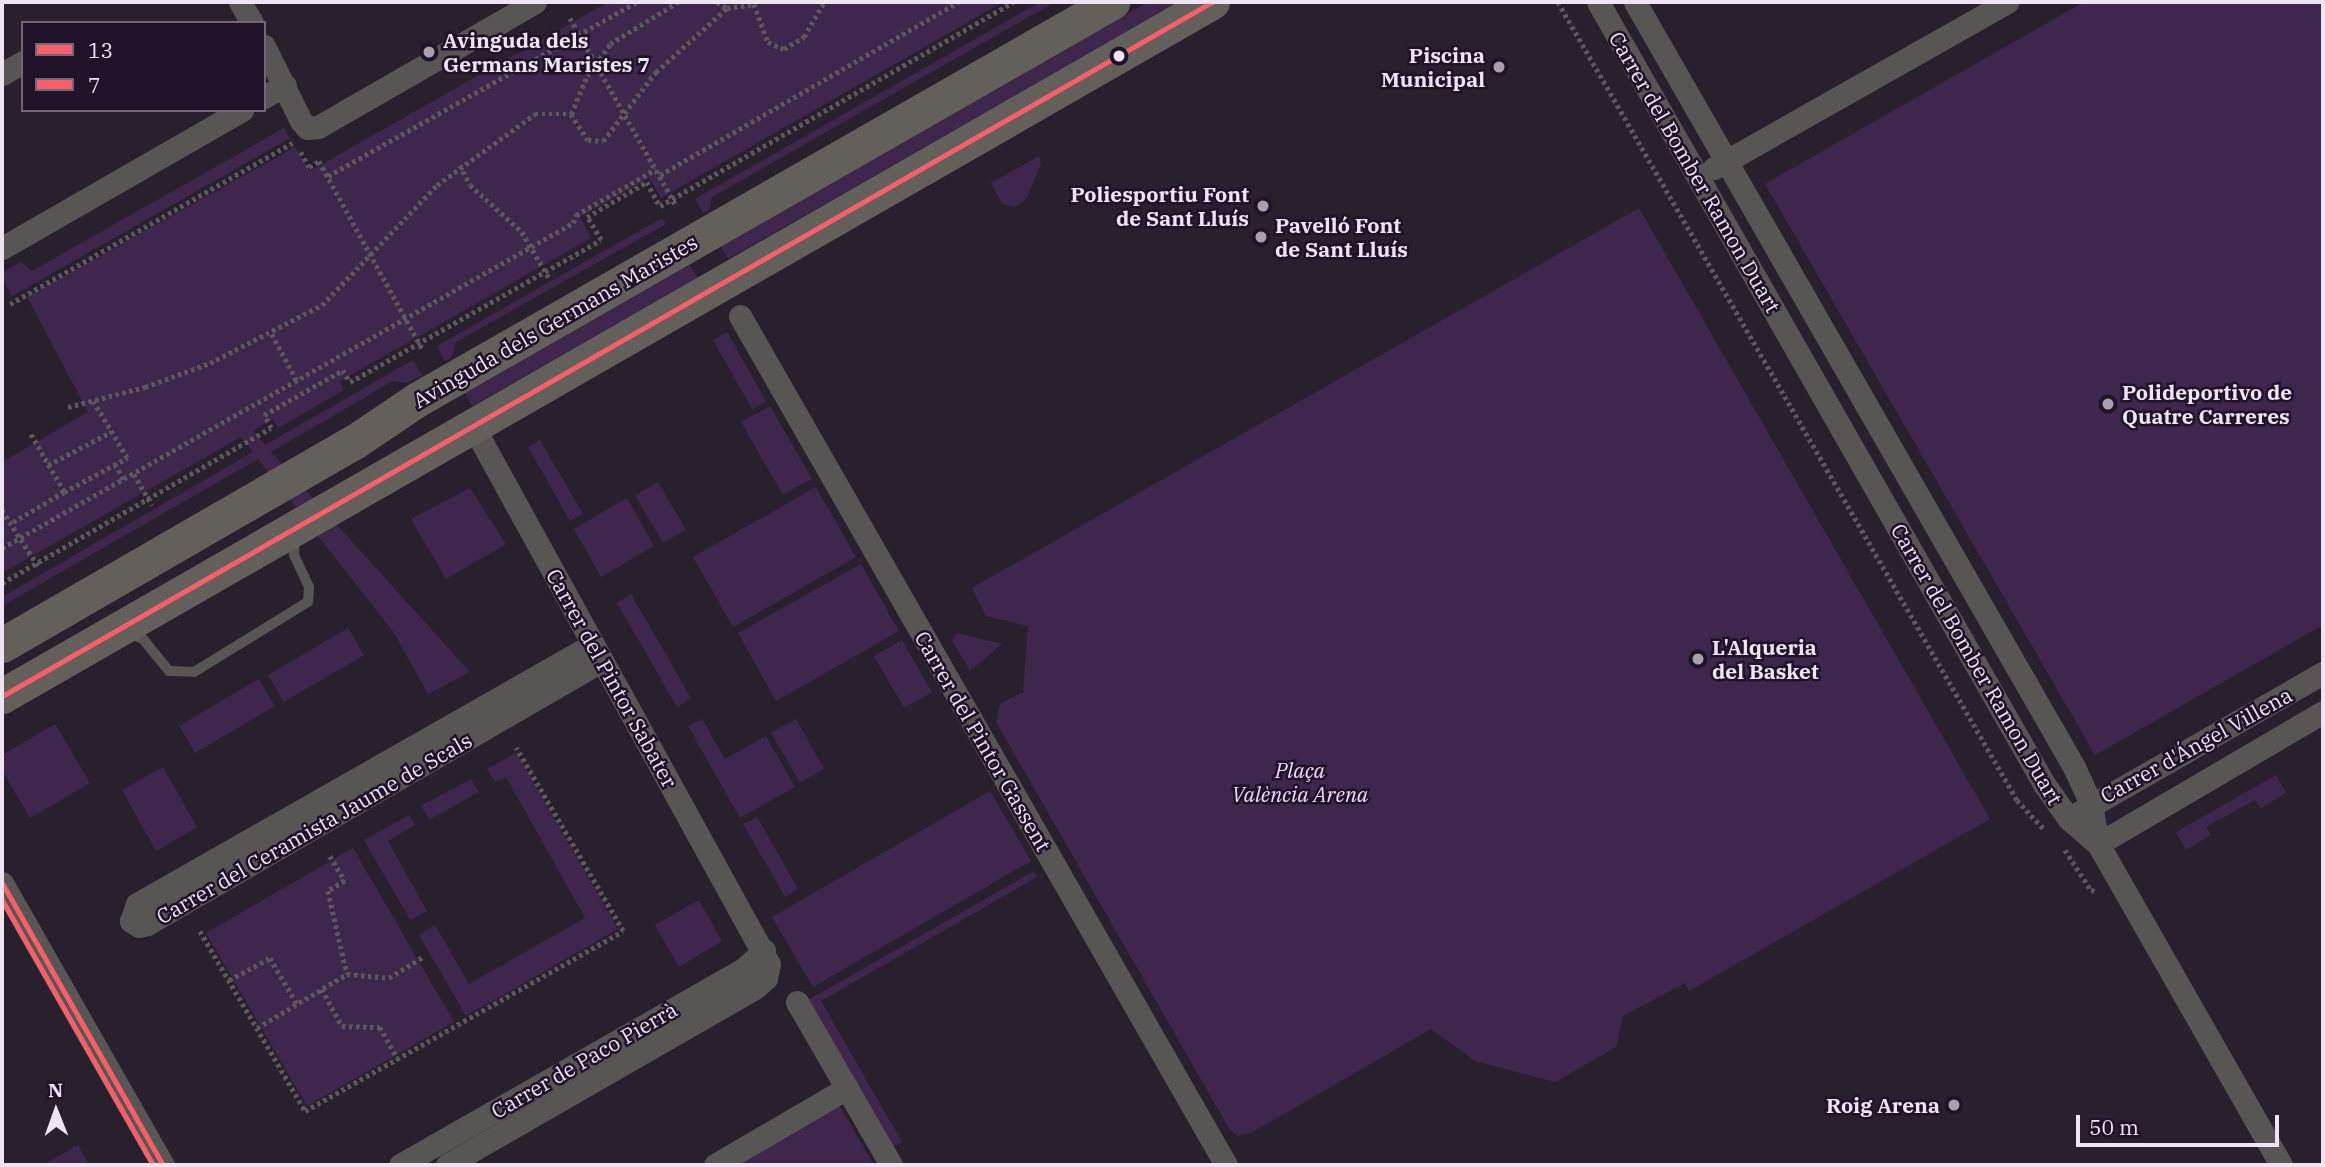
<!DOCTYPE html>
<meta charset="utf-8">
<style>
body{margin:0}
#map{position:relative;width:2325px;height:1167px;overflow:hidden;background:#29202d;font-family:"IBM Plex Serif",serif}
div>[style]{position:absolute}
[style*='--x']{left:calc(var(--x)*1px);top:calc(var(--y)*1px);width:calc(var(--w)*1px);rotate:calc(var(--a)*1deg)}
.green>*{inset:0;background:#3f264d}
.path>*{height:4.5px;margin-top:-2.25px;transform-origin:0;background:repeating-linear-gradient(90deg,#5c585c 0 3.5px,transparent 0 7px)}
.lane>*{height:10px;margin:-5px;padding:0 5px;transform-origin:5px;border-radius:5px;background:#585654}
.street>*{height:23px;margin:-11.5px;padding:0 11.5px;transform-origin:11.5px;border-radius:11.5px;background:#585654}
.primary>*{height:35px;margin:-17.5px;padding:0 17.5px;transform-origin:17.5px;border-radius:17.5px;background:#63605c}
.bus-1>*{height:5px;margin:-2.5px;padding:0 2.5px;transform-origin:2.5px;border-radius:2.5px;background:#f95f68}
.bus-2>*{height:5px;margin:-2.5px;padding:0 2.5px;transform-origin:2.5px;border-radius:2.5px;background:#f95f68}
.dots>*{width:19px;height:19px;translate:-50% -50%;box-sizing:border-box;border:4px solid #201228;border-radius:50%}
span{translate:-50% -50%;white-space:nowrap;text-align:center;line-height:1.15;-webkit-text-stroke:5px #201228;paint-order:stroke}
.poi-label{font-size:21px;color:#eee4f3;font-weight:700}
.left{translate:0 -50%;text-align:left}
.right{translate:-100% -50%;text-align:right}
.street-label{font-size:21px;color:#eee4f3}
.park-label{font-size:21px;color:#f1d9ff;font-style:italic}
.frame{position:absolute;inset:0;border:4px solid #eee4f3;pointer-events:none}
.legend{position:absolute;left:21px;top:21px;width:245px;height:91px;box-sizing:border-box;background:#201228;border:2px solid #726679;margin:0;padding:9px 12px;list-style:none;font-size:21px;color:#eee4f3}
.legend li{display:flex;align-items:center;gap:14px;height:35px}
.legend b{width:35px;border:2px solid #726679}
.north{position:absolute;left:21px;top:1076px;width:70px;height:70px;-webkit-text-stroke:5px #201228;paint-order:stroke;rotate:359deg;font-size:19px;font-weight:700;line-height:28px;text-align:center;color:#eee4f3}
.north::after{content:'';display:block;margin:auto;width:24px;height:32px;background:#eee4f3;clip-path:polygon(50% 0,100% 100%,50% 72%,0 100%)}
.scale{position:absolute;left:2076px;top:1115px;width:203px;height:32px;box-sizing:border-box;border:4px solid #eee4f3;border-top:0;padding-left:9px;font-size:21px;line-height:24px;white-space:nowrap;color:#eee4f3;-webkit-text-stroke:5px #201228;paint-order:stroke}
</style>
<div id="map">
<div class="green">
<i style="clip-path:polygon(608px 2px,1003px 2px,661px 198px,649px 178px,580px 217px,591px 238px,340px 381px,344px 390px,278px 428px,273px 419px,253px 431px,265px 445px,413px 360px,422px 375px,407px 383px,393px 381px,271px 452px,470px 672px,428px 694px,394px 633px,258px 459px,2px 606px,2px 597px,253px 452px,241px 437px,2px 573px,2px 462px,88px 412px,27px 297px,295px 147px,310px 171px)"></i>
<i style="clip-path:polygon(1040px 2px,1055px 2px,712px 197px,709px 210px,703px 213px,695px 199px)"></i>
<i style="clip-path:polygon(1148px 2px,1179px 2px,728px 259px,721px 246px)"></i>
<i style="clip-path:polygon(2084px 2px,2323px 2px,2323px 625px,2095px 755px,1765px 184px)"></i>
<i style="clip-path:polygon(284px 128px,290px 138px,12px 296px,2px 278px,2px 273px,21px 262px,32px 271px)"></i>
<i style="clip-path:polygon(1039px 156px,1041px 164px,1026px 199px,1015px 207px,1002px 204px,991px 183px)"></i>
<i style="clip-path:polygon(1639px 208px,1990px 819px,1689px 991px,1685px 983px,1623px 1016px,1616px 1047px,1555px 1082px,1475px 1061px,1431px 1029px,1251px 1133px,1238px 1136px,1230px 1130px,996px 722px,1000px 704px,1023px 692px,1028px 626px,986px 616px,972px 588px)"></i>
<i style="clip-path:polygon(662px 218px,666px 224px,456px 342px,452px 357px,445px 361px,437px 346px)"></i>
<i style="clip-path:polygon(690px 265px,698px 278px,472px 406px,464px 392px)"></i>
<i style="clip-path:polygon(727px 332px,766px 401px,752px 409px,713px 340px)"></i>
<i style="clip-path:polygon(770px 406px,812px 479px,783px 495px,741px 422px)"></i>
<i style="clip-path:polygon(540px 440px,583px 514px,570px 521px,528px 447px)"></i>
<i style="clip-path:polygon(658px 482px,686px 530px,663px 543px,635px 495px)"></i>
<i style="clip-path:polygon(816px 487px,856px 557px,733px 627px,693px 557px)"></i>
<i style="clip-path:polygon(470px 488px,506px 544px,446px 579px,411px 519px)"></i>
<i style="clip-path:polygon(627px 498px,654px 546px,601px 577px,574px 529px)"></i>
<i style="clip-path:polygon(861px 564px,899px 631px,776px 701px,738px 633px)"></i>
<i style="clip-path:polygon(631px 594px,691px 698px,677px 707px,617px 603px)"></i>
<i style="clip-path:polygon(348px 628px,364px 655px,284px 702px,268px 675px)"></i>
<i style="clip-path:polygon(957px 633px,1002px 644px,970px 671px,952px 640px)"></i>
<i style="clip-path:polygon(902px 640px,932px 692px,904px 708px,874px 656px)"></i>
<i style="clip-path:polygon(259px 679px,275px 706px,195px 753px,179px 726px)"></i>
<i style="clip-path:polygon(702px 719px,725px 759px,766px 736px,795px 787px,740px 818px,688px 726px)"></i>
<i style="clip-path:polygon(796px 719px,824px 769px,800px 783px,771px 733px)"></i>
<i style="clip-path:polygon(55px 724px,90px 783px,30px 818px,2px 770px,2px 755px)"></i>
<i style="clip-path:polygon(516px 753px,618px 929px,466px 1016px,419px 935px,435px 925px,469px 984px,585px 918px,506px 777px,495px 782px,487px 769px)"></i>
<i style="clip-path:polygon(163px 767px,197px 827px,156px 851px,122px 790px)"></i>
<i style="clip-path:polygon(2276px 775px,2286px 793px,2261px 808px,2255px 800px,2206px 827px,2211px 835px,2186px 850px,2176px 832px)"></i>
<i style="clip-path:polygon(471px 779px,479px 792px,429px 820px,421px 806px)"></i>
<i style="clip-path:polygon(990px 791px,1031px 861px,813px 987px,772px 917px)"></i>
<i style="clip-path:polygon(409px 815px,415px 825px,388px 841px,427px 911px,410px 920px,364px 840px)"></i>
<i style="clip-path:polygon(757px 817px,798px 889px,785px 897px,743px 824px)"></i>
<i style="clip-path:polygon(353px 848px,454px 1022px,307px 1106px,206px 933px)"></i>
<i style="clip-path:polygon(1034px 871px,1037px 877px,821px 1001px,902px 1142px,893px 1147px,808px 1000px)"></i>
<i style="clip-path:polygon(699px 900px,722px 941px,679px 967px,655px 925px)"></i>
<i style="clip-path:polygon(836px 1100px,874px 1165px,723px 1165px)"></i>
<i style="clip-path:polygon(78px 1145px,89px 1165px,43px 1165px)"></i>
</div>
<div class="path">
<i style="--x:717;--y:2;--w:12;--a:31"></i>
<i style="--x:1558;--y:2;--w:921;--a:60.09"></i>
<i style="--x:2017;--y:800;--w:40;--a:47"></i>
<i style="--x:570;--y:18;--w:215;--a:60.5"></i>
<i style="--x:571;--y:114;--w:41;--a:-67.2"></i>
<i style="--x:587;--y:76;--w:39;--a:-54"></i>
<i style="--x:610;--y:44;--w:80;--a:-31.7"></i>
<i style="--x:301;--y:152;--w:17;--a:62"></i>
<i style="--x:309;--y:167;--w:12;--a:-31"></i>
<i style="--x:319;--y:161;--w:216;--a:61.2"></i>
<i style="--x:460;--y:165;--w:22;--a:63"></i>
<i style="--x:470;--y:185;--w:70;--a:42.1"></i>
<i style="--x:522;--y:232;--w:53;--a:59.6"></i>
<i style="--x:660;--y:175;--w:345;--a:-30.1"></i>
<i style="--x:328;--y:176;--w:355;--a:-29.4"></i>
<i style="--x:10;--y:304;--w:325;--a:-29.7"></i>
<i style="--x:272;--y:334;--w:53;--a:62"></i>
<i style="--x:68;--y:407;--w:80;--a:-14.6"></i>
<i style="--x:145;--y:387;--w:69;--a:-20.3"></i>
<i style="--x:210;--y:363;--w:126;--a:-27.4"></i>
<i style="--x:322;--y:305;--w:166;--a:-46.2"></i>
<i style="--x:437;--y:185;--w:121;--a:-35.9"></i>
<i style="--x:535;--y:114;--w:36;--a:0"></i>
<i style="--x:571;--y:114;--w:31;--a:57"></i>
<i style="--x:588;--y:140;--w:15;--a:4"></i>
<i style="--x:603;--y:141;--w:87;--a:-52.5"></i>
<i style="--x:656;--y:72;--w:96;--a:-42"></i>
<i style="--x:727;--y:8;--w:27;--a:-8"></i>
<i style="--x:754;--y:4;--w:40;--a:69.8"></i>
<i style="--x:768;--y:42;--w:17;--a:24"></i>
<i style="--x:784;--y:49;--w:23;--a:-31"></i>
<i style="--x:804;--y:37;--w:40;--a:-60.3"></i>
<i style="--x:115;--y:464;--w:18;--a:61"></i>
<i style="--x:48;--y:465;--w:71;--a:-27.6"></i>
<i style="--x:134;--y:474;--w:36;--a:60"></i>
<i style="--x:64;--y:492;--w:72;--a:-28.4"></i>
<i style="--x:127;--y:458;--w:66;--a:-120.8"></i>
<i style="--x:2;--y:510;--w:70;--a:57.2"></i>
<i style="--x:13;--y:522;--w:59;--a:-30.5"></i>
<i style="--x:64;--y:492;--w:68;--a:-120"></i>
<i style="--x:2;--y:548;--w:657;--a:-29.65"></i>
<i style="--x:573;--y:223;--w:9;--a:-69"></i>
<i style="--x:576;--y:215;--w:92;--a:-29.9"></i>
<i style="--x:2;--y:583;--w:310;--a:-30"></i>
<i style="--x:271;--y:428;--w:15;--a:-118"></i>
<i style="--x:264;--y:415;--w:91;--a:-29.7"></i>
<i style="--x:343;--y:370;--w:14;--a:60"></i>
<i style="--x:350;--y:382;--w:288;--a:-29.5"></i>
<i style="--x:601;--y:240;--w:27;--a:-121"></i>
<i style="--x:587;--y:217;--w:69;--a:-30.3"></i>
<i style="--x:647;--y:182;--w:27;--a:62"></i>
<i style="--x:660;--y:206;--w:408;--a:-30"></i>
<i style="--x:2065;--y:850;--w:48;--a:57"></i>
<i style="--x:2091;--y:890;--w:6;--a:9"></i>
<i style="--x:330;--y:856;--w:29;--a:59"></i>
<i style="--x:345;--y:881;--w:20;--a:150"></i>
<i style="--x:328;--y:891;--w:85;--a:77.1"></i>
<i style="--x:200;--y:931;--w:208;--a:59.7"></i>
<i style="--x:305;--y:1111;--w:365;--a:-29.5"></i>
<i style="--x:623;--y:931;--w:212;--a:-120.3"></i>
<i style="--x:229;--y:980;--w:47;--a:-28.2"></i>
<i style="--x:270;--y:958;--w:53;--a:59.6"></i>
<i style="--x:322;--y:989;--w:42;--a:61.6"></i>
<i style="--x:342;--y:1026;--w:38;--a:2"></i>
<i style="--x:380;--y:1027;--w:37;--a:61"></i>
<i style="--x:257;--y:1028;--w:105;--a:-31"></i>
<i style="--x:347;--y:974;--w:42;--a:5.4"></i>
<i style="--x:389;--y:978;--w:40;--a:-32"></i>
</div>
<div class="lane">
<i style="--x:127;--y:632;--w:17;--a:24"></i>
<i style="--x:143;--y:639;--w:41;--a:50.9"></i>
<i style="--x:169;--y:671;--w:25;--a:2"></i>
<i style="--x:194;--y:672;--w:134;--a:-31.6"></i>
<i style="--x:308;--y:602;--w:15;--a:-86"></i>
<i style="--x:309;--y:587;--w:35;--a:-115"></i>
<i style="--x:294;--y:555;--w:18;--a:-87"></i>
</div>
<div class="street">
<i style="--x:240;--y:2;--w:24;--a:60"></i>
<i style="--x:1598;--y:2;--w:900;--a:60.3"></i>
<i style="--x:2044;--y:784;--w:43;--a:54.5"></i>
<i style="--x:2069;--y:819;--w:38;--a:41"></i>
<i style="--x:1635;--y:2;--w:882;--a:60.15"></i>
<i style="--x:2074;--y:767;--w:41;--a:65.3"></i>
<i style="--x:2091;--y:804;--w:41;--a:80.1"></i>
<i style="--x:2098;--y:844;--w:369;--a:60.3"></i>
<i style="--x:264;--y:46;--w:84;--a:63.7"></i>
<i style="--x:301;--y:121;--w:9;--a:49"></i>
<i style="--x:307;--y:128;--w:11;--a:-5"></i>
<i style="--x:318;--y:127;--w:250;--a:-29.9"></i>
<i style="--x:2;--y:74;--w:24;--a:-30"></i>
<i style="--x:264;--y:97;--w:24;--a:-30"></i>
<i style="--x:1714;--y:168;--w:337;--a:-29.5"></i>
<i style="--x:2;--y:248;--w:277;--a:-29.9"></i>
<i style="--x:740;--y:316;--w:978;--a:60.21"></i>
<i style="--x:592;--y:645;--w:524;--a:150.35"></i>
<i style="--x:137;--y:904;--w:18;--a:109"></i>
<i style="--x:131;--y:921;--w:9;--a:32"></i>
<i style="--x:139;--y:926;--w:8;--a:-14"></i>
<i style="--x:147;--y:924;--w:525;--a:-30.08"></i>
<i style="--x:2080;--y:812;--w:280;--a:-29.8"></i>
<i style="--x:2098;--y:844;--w:261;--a:-30.4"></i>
<i style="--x:2;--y:883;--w:325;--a:60.3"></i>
<i style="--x:797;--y:1002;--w:188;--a:60"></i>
<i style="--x:400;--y:1165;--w:397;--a:-29.7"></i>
<i style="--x:745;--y:968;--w:26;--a:-43"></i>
<i style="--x:447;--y:1165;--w:355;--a:-29.9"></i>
<i style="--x:755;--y:988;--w:15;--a:-42"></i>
<i style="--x:766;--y:978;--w:14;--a:-78"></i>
<i style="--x:769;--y:964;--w:614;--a:-118.82"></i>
<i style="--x:715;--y:1165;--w:153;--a:-30.3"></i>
</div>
<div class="primary">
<i style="--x:2;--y:645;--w:406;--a:-30"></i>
<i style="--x:354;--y:442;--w:77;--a:-33.9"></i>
<i style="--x:418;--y:399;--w:800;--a:-29.77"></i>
<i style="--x:2;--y:696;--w:1395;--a:-29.84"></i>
</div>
<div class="bus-1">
<i style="--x:2;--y:696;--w:1395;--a:-29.84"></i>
<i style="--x:2;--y:883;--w:325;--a:60.3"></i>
</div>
<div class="bus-2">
<i style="--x:2;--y:900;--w:305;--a:60.3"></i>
</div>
<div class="dots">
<i style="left:429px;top:52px;background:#a99fae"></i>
<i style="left:1119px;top:56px;background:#eee4f3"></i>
<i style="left:1499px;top:67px;background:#a99fae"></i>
<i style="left:1263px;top:206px;background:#a99fae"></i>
<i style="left:1261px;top:237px;background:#a99fae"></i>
<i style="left:2108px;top:404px;background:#a99fae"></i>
<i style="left:1698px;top:659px;background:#a99fae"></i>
<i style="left:1954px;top:1105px;background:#a99fae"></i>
</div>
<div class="poi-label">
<span class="left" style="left:443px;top:52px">Avinguda dels<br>Germans Maristes 7</span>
<span class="right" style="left:1485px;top:67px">Piscina<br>Municipal</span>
<span class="right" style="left:1249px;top:206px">Poliesportiu Font<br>de Sant Lluís</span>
<span class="left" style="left:1275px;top:237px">Pavelló Font<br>de Sant Lluís</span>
<span class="left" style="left:2122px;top:404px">Polideportivo de<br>Quatre Carreres</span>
<span class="left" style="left:1712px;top:659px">L'Alqueria<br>del Basket</span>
<span class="right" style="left:1940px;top:1105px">Roig Arena</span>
</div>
<div class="street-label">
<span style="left:1695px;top:172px;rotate:60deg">Carrer del Bomber Ramon Duart</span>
<span style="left:555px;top:321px;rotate:-30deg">Avinguda dels Germans Maristes</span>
<span style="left:1977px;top:664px;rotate:60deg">Carrer del Bomber Ramon Duart</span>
<span style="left:612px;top:678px;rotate:61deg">Carrer del Pintor Sabater</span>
<span style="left:983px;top:741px;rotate:60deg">Carrer del Pintor Gassent</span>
<span style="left:2196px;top:745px;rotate:-29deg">Carrer d'Ángel Villena</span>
<span style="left:314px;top:828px;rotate:-30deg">Carrer del Ceramista Jaume de Scals</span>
<span style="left:584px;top:1060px;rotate:-30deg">Carrer de Paco Pierrà</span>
</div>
<div class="park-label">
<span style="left:1300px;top:782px">Plaça<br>València Arena</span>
</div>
<div class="frame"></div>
<ul class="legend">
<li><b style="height:9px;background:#f95f68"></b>13</li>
<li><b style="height:9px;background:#f95f68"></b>7</li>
</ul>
<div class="north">N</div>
<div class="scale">50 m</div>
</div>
